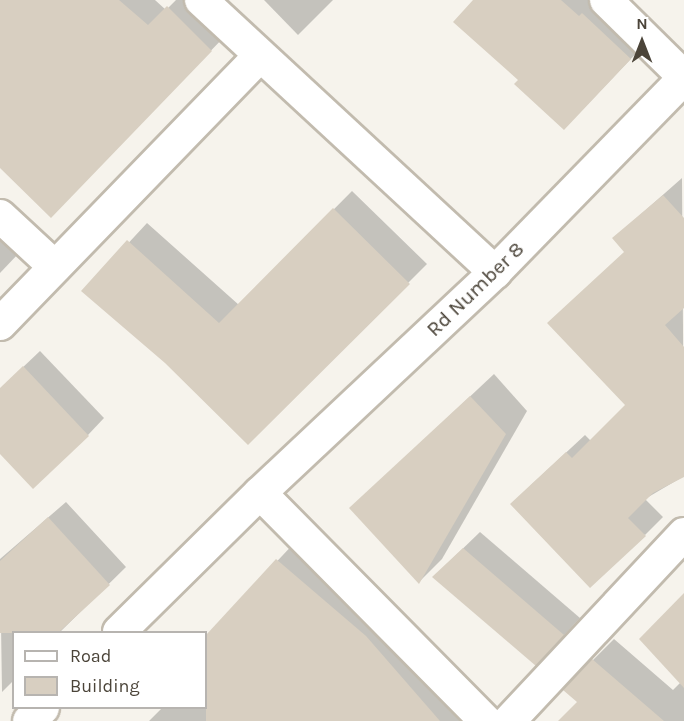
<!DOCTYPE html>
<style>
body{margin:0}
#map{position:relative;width:684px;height:721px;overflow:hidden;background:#f6f3ec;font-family:Karla,sans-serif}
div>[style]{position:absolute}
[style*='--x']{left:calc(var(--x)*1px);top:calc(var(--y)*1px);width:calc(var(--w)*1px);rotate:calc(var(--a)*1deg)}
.shadow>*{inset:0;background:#0003}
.building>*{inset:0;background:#d8cfc1}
.roads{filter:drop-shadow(2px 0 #c2bbae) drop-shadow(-2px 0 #c2bbae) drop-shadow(0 2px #c2bbae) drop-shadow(0 -2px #c2bbae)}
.street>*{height:32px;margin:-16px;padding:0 16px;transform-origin:16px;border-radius:16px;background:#fff}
span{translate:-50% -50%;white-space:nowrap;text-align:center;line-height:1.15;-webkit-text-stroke:6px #fff;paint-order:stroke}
.street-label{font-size:21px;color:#4b4439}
.legend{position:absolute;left:12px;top:631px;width:195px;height:78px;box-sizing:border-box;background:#fff;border:2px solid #b7b4b0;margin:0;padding:8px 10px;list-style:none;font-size:18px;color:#4b4439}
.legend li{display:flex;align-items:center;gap:12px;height:30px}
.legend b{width:30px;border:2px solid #b7b4b0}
.north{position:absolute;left:612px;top:12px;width:60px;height:60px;-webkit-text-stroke:4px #fff;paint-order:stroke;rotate:0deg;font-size:16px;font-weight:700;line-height:24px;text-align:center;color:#4b4439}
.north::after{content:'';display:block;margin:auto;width:21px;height:27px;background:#4b4439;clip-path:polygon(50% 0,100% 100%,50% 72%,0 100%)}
</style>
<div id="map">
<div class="shadow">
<i style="clip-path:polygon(0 0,155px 0,166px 10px,176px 0,194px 0,228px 33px,51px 216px,0 156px)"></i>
<i style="clip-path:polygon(264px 0,333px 0,298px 35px)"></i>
<i style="clip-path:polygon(475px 0,598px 0,647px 42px,580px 112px,520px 80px)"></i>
<i style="clip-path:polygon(682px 178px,684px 476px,645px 499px,663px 517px,645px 535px,530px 486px,585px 435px,591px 441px,627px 405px,626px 251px,614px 238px)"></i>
<i style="clip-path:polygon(352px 191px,427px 264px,248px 443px,166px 362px,84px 291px,147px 223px,239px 305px)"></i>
<i style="clip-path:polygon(0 232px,20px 252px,0 273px)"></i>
<i style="clip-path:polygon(40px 351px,104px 418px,88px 435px,0 452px,0 389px)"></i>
<i style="clip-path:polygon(494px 374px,527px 411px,442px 559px,420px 581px,351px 508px)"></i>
<i style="clip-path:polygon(66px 502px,126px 567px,60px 632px,14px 632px,14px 680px,2px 692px,0 559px)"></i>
<i style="clip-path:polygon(480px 532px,580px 618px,552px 648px,451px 560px)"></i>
<i style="clip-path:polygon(298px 539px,481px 721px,149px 721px,162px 708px,206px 708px,206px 660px,211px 654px,206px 649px,206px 637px)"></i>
<i style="clip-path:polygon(684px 596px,684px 721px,560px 721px,579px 702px,593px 660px,614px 639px,673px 690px,681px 682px)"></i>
</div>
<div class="building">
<i style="clip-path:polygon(0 0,119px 0,148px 25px,167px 6px,212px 51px,51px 218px,0 168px)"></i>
<i style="clip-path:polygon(473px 0,561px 0,579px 16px,582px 13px,631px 59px,564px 130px,514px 84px,518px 80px,453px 22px)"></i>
<i style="clip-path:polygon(663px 195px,684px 218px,684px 308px,665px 325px,684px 347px,684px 477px,653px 493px,628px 518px,646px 536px,590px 588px,510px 504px,566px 452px,572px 458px,625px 405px,547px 323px,624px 252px,612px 238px)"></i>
<i style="clip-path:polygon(333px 208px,410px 284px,248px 445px,165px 363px,81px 291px,127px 240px,219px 323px)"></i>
<i style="clip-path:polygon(23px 366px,89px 436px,33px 489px,0 454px,0 388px)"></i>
<i style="clip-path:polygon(470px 396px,506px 434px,419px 584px,349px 508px)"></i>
<i style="clip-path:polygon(48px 517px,110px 585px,58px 633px,0 633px,0 561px)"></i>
<i style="clip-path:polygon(463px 548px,564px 635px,536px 666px,432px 577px)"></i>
<i style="clip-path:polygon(276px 559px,366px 636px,440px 721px,206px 721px,206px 635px)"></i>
<i style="clip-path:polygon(684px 593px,684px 688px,639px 639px)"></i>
<i style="clip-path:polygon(592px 659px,664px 721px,558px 721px,577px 702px,563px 690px)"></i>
</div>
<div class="roads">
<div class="street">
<i style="--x:201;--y:0;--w:401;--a:42.8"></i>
<i style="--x:606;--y:0;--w:110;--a:44.6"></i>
<i style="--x:0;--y:216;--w:75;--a:42.8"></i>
<i style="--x:0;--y:324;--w:372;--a:-45.9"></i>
<i style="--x:260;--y:493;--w:323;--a:-43.2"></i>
<i style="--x:495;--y:272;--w:271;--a:-45.7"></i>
<i style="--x:119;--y:632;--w:198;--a:-44.6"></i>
<i style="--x:260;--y:493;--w:321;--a:45.3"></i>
<i style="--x:29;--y:721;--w:19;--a:-43"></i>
<i style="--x:509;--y:721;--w:256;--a:-46.9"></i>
</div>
</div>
<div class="street-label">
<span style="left:475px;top:289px;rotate:-44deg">Rd Number 8</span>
</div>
<ul class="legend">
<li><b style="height:8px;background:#fff"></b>Road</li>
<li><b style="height:16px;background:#d8cfc1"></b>Building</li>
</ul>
<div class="north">N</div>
</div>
